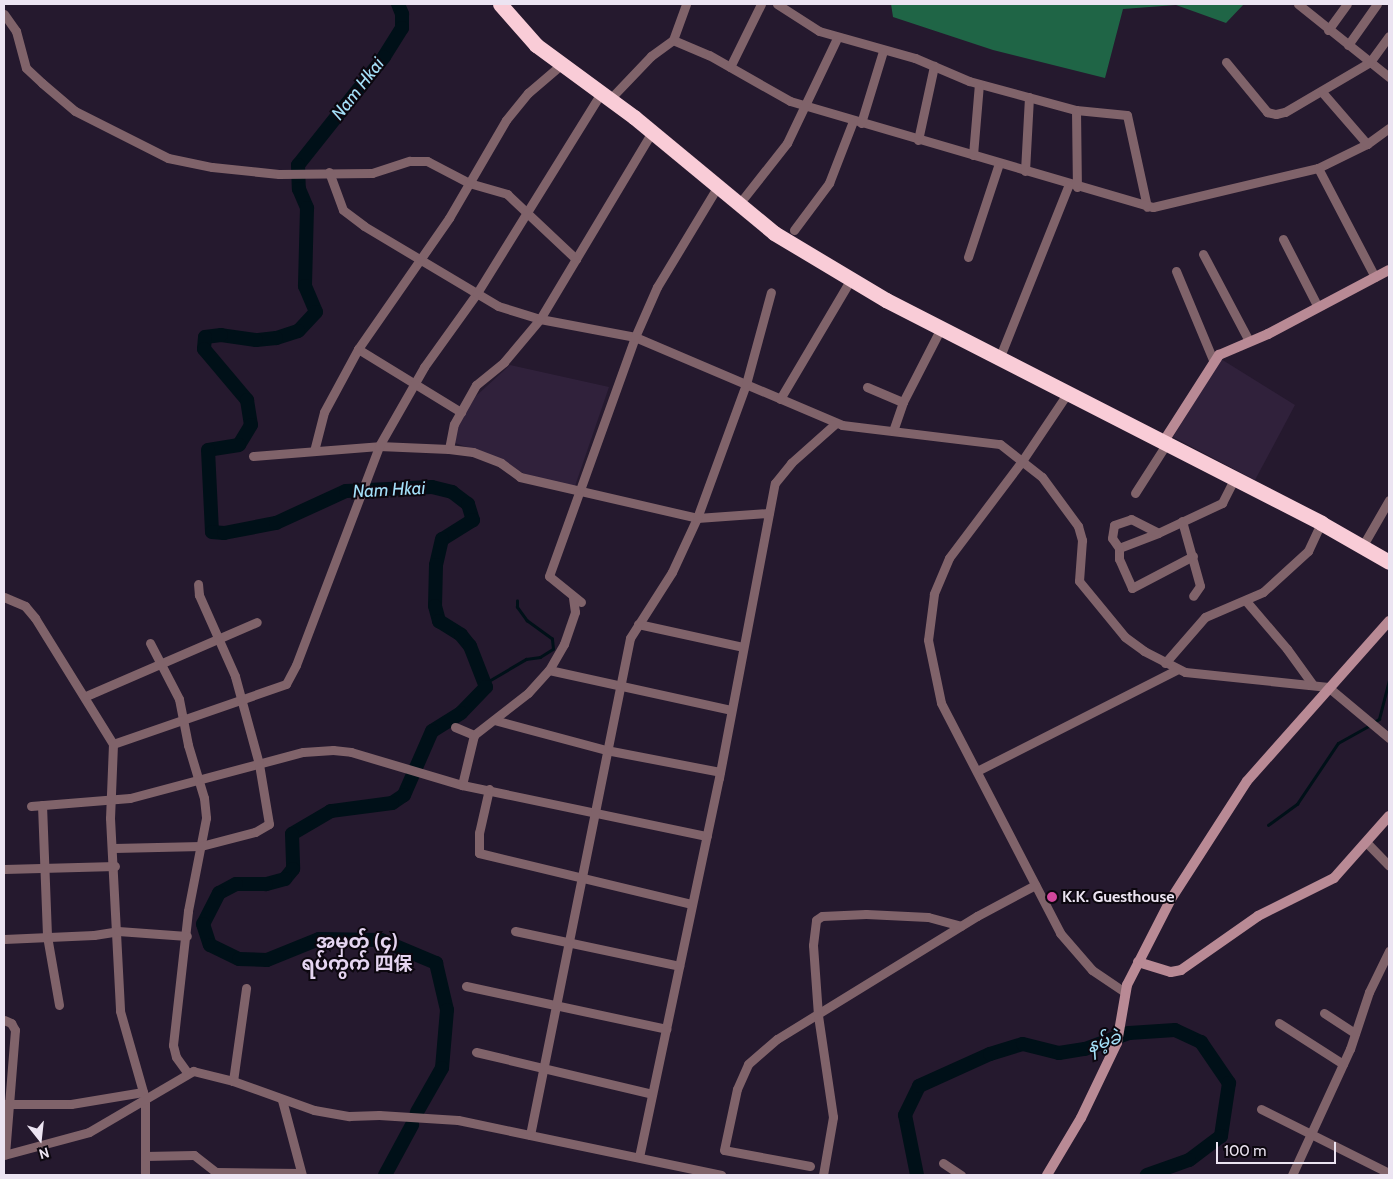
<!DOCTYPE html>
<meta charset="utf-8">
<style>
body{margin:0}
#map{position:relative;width:1393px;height:1179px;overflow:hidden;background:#25192e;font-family:Cabin,"Noto Sans SC","Noto Sans Myanmar",sans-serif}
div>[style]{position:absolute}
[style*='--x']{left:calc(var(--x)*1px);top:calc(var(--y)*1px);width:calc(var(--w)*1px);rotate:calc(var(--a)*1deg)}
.built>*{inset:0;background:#30213b}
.forest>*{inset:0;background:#1f6546}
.stream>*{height:2.5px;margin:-1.25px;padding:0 1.25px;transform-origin:1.25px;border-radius:1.25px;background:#001018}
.river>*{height:14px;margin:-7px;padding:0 7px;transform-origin:7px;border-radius:7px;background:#001018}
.street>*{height:9px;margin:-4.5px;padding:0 4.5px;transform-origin:4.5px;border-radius:4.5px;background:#80636a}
.secondary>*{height:10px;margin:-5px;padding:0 5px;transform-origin:5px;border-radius:5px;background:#b98a95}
.highway>*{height:15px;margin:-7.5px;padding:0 7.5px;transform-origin:7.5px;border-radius:7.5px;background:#f9ccd7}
.dots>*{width:14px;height:14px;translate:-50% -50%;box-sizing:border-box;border:2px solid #0c070f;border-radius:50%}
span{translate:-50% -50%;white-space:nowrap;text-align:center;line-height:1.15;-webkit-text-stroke:4px #0c070f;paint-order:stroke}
.poi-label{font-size:16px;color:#ece4f2;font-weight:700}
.left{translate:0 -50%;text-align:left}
.water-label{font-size:18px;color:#a4e0f9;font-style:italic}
.quarter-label{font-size:19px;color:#e5d5f1;font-weight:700}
.frame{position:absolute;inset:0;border:5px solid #ece4f2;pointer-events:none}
.north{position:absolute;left:15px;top:1114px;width:50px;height:50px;-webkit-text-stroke:4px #0c070f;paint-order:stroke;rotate:164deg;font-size:14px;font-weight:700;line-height:20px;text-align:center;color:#ece4f2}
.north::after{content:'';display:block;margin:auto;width:18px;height:22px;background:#ece4f2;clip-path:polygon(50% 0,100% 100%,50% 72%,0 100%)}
.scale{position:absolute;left:1216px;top:1142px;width:120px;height:22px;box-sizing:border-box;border:2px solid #ece4f2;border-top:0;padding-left:6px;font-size:15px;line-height:18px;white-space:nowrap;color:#ece4f2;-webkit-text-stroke:4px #0c070f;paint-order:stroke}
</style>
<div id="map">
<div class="built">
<i style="clip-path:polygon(1221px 359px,1295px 405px,1255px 480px,1173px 437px)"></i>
<i style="clip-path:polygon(510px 365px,609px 387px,574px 489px,534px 480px,501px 459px,455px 443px,458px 424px,476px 396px)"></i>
</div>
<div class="forest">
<i style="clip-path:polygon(891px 4px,1244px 4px,1226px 23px,1176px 5px,1123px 9px,1105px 78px,993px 50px,893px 17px)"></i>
</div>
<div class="stream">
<i style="--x:487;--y:682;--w:45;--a:-30.5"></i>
<i style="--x:526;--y:659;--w:14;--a:-8"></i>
<i style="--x:540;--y:657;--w:15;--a:-32"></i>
<i style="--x:553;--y:649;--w:10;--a:-96"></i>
<i style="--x:552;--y:639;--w:31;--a:-144"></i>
<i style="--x:527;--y:621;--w:17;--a:-126"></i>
<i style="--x:517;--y:607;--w:6;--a:-90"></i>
<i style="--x:1374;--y:722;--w:6;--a:-31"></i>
<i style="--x:1379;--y:719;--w:40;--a:-75.6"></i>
<i style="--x:1268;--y:825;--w:36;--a:-36"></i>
<i style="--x:1297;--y:804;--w:73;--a:-56.1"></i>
<i style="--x:1338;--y:743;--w:37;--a:-29"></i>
</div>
<div class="river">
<i style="--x:398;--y:4;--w:11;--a:68"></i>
<i style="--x:402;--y:14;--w:14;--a:90"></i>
<i style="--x:402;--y:28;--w:34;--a:122"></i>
<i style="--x:384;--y:57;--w:138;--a:128.5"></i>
<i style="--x:298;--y:165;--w:24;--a:88"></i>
<i style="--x:299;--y:189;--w:21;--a:67"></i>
<i style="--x:307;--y:208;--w:78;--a:91.5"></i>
<i style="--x:305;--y:286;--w:28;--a:67"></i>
<i style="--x:316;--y:312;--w:26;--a:133"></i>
<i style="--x:298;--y:331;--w:23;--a:162"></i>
<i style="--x:276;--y:338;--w:20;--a:174"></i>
<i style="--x:256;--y:340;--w:35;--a:-172"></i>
<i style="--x:221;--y:335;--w:16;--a:173"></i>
<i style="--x:205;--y:337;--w:12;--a:95"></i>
<i style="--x:204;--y:349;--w:67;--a:49.9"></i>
<i style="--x:247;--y:400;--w:25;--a:81"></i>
<i style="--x:251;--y:425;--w:23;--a:121"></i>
<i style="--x:239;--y:445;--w:31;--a:171"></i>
<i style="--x:208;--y:450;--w:82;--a:87.2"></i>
<i style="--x:212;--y:532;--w:12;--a:5"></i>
<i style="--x:224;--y:533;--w:53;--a:-10.9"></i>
<i style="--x:276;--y:523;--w:77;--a:-24.6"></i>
<i style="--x:346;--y:491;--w:86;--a:-2.7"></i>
<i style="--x:432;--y:487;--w:21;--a:14"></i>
<i style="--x:452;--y:492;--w:20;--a:37"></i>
<i style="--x:468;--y:504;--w:17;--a:73"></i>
<i style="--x:473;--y:520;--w:36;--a:148"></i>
<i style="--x:442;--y:539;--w:27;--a:103"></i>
<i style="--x:436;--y:565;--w:41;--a:91.4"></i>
<i style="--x:435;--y:606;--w:16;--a:75"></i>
<i style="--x:439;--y:621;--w:26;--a:32"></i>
<i style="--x:461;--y:635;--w:14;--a:51"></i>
<i style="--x:470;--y:646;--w:44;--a:68.7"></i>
<i style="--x:486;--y:687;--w:36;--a:134"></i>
<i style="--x:461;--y:713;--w:34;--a:148"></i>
<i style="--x:432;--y:731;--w:70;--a:113.6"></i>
<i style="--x:404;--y:795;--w:14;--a:146"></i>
<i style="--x:392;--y:803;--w:62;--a:172.5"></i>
<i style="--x:331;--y:811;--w:45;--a:149.5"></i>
<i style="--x:292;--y:834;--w:35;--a:88"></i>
<i style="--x:293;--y:869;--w:13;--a:129"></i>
<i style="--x:285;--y:879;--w:20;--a:165"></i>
<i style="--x:266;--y:884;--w:30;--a:180"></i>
<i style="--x:236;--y:884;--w:19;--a:152"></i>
<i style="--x:219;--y:893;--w:35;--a:117"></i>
<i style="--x:203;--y:924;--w:22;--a:72"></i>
<i style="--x:210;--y:945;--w:32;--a:26"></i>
<i style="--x:239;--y:959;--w:28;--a:2"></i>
<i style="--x:267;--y:960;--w:56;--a:-22"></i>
<i style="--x:319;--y:939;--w:62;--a:0.9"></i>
<i style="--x:381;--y:940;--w:60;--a:22.7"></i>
<i style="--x:436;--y:963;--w:48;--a:76.8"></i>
<i style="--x:447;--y:1010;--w:58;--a:94.9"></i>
<i style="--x:442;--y:1068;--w:51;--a:119.6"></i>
<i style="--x:385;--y:1175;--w:57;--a:-61.6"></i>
<i style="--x:917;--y:1175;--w:61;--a:-101.3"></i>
<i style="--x:905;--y:1115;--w:32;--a:-64"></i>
<i style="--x:919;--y:1086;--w:78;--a:-24.3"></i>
<i style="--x:990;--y:1054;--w:34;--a:-17"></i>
<i style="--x:1023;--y:1044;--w:37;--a:14"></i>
<i style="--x:1059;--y:1053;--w:26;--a:-9"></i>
<i style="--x:1085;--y:1049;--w:47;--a:-20"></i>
<i style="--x:1129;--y:1033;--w:46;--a:-3.7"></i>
<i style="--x:1175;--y:1030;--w:29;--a:25"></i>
<i style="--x:1201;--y:1042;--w:50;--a:55.7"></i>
<i style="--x:1229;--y:1083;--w:54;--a:98.6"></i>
<i style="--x:1221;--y:1136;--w:40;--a:143"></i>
<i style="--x:1189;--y:1160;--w:45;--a:160.3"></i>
</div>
<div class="street">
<i style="--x:777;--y:4;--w:50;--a:32.7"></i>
<i style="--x:819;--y:31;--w:100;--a:15.7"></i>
<i style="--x:915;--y:58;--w:59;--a:23.1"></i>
<i style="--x:969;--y:81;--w:111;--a:15.2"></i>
<i style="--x:1076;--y:110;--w:51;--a:5.6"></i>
<i style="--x:1127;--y:115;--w:94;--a:77.7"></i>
<i style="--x:1298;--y:4;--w:117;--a:38.7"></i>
<i style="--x:4;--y:14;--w:21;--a:55"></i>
<i style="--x:16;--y:31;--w:38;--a:75"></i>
<i style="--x:26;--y:68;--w:22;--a:43"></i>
<i style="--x:42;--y:83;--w:43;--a:40.3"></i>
<i style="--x:75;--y:111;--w:104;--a:26.8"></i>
<i style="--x:168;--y:158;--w:45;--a:11.6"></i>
<i style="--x:212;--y:167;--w:67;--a:6"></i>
<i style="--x:279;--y:174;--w:93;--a:-0.6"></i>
<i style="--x:372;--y:173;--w:40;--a:-18"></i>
<i style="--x:410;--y:161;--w:17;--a:0"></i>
<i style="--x:427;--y:161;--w:47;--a:27.6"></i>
<i style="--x:469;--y:183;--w:40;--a:16"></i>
<i style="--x:507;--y:194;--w:95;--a:43.3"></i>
<i style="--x:1328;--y:30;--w:32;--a:-54"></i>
<i style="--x:673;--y:40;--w:39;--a:23"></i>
<i style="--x:709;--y:55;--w:93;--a:29.6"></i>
<i style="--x:790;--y:101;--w:378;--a:16.3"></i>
<i style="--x:1153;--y:207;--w:170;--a:-13.3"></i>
<i style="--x:1318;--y:168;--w:55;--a:-26.1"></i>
<i style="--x:1367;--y:144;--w:27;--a:-36"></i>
<i style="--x:1348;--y:45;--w:50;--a:-54.7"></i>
<i style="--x:1226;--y:62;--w:65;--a:50.6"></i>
<i style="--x:1267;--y:112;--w:9;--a:13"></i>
<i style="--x:1276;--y:114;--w:9;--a:-13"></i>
<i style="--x:1285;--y:112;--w:99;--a:-30.5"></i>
<i style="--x:1370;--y:62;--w:32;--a:-54"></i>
<i style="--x:730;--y:67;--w:70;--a:-63.8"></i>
<i style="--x:1322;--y:92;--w:69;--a:49.1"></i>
<i style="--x:610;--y:99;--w:59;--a:-46.4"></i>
<i style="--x:651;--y:56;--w:27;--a:-36"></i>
<i style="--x:673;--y:40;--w:38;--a:-70"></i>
<i style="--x:1076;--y:110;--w:77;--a:89.3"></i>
<i style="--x:861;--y:123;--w:75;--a:-73"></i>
<i style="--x:918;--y:140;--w:76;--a:-77.8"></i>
<i style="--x:973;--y:155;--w:71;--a:-85.2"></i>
<i style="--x:1318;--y:168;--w:123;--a:62.4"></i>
<i style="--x:1025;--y:171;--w:74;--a:-86.9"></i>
<i style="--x:329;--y:172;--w:40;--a:69.8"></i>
<i style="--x:343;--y:210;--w:26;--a:37"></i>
<i style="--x:364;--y:226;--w:156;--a:30.8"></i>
<i style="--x:498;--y:306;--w:44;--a:17.2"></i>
<i style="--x:540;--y:319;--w:97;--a:10.7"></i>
<i style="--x:635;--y:337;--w:225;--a:23"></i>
<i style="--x:842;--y:425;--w:159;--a:6.9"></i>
<i style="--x:1000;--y:444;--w:53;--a:38.2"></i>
<i style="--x:1042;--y:477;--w:61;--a:53.7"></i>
<i style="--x:1078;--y:526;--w:15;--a:74"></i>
<i style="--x:1082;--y:540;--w:41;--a:94.2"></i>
<i style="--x:1079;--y:581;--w:72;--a:50.6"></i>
<i style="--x:1125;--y:637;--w:24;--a:36"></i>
<i style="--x:1144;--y:651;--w:46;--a:27.1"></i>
<i style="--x:1185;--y:672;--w:144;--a:6"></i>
<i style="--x:1328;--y:687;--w:80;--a:39.9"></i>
<i style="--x:739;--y:204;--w:78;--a:-51.8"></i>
<i style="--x:787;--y:143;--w:116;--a:-64.5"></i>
<i style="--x:794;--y:230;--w:59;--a:-53.3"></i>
<i style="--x:829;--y:183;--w:66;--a:-68.8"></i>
<i style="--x:1283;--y:239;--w:76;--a:62.8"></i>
<i style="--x:1203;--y:254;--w:98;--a:62.1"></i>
<i style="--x:968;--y:257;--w:99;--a:-71.7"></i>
<i style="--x:1176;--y:271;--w:96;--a:67.4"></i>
<i style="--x:358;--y:349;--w:121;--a:31.5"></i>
<i style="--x:999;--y:359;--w:188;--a:-68.2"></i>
<i style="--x:867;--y:387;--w:39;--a:23"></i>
<i style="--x:1067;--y:394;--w:81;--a:123.9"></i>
<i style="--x:1022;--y:461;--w:121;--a:127"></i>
<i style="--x:949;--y:558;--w:39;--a:113"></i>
<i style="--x:934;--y:594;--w:46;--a:97.4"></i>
<i style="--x:928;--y:640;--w:64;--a:78.3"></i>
<i style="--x:941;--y:703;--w:259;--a:62.6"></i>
<i style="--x:1060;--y:933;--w:49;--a:49.1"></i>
<i style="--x:1092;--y:970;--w:40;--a:34"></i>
<i style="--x:780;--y:399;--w:139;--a:-59.4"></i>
<i style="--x:893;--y:431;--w:31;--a:-71"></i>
<i style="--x:903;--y:402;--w:83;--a:-62.8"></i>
<i style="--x:449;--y:449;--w:25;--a:-79"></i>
<i style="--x:454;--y:424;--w:45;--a:-60.6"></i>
<i style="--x:476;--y:385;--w:36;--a:-39"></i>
<i style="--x:504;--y:362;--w:56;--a:-50.1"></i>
<i style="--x:540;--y:319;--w:218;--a:-59.1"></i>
<i style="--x:314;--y:451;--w:40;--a:-75.6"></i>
<i style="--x:324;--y:412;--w:72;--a:-61.6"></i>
<i style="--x:358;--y:349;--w:160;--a:-55.2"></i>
<i style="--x:449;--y:218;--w:113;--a:-59.8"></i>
<i style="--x:506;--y:120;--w:35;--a:-51"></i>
<i style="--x:528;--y:93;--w:45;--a:-40.5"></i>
<i style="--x:253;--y:456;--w:126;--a:-4.5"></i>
<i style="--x:379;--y:446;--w:70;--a:2.5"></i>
<i style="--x:449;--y:449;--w:24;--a:7"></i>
<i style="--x:473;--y:452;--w:30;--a:21"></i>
<i style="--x:501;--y:463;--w:24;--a:36"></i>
<i style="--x:520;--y:477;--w:182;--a:13"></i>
<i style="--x:697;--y:518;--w:72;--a:-4"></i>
<i style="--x:1135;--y:493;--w:56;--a:-57.4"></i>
<i style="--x:1182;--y:521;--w:67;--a:74.5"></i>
<i style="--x:1200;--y:586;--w:12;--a:125"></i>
<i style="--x:1362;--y:547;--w:54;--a:-60.1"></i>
<i style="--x:1119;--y:548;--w:42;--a:-21"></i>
<i style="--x:1193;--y:556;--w:69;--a:152.3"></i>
<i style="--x:1132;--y:588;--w:32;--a:-114"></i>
<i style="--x:1119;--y:559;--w:11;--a:-90"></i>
<i style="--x:1119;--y:548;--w:12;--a:-125"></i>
<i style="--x:1112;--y:538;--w:13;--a:-81"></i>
<i style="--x:1114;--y:525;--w:18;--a:-19"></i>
<i style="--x:1131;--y:519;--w:30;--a:27"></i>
<i style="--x:1158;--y:533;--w:71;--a:-25.1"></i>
<i style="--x:1222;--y:503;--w:25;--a:-63"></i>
<i style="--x:4;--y:597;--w:23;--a:23"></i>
<i style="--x:25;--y:606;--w:16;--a:50"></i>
<i style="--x:35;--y:618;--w:148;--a:58.2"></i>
<i style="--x:113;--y:744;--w:74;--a:92.3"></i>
<i style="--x:110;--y:818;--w:193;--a:87"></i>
<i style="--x:120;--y:1011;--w:91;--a:74.1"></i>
<i style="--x:145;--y:1099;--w:76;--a:90"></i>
<i style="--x:1246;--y:601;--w:63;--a:49.5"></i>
<i style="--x:1287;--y:649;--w:44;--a:54.2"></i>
<i style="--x:581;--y:602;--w:41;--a:-140.9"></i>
<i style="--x:549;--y:576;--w:254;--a:-70.2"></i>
<i style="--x:635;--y:337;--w:55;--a:-66.3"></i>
<i style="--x:657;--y:287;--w:118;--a:-58.9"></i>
<i style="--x:638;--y:624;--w:107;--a:12.4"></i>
<i style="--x:150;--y:643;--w:63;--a:62.6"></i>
<i style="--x:179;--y:699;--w:47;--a:78.9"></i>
<i style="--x:188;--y:745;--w:55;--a:73.2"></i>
<i style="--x:204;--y:798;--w:20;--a:84"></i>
<i style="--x:206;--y:818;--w:95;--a:101"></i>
<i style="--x:188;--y:911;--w:135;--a:96.4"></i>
<i style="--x:173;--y:1045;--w:12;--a:76"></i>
<i style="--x:176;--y:1057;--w:19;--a:54"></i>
<i style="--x:1165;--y:663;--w:61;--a:-49"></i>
<i style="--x:1205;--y:617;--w:63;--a:-23.3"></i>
<i style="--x:1263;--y:592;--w:61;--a:-42.3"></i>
<i style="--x:1308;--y:551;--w:31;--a:-65"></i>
<i style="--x:549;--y:670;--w:186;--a:12.4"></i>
<i style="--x:86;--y:696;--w:186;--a:-23.4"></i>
<i style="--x:494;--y:720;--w:116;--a:15"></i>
<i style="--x:606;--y:750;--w:116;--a:10.9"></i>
<i style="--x:455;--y:727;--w:21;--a:23"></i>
<i style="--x:113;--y:744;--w:183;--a:-19.1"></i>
<i style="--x:286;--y:684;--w:21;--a:-62"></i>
<i style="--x:296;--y:665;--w:234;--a:-69.2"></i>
<i style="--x:379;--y:446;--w:91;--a:-60.3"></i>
<i style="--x:424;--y:367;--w:91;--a:-54.4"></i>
<i style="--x:477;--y:293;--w:235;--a:-58.2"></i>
<i style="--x:977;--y:771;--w:225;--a:-26.9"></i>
<i style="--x:462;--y:785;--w:51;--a:-76.5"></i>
<i style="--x:474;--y:735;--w:68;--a:-37.9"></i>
<i style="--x:528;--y:693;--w:31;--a:-48"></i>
<i style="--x:549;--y:670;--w:30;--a:-60"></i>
<i style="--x:564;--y:644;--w:34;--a:-71"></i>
<i style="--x:575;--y:612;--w:14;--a:-98"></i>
<i style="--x:489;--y:789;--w:45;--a:102.8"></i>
<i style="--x:479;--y:833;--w:20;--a:90"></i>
<i style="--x:479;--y:853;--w:219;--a:13.5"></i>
<i style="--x:42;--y:805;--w:131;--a:87.8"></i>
<i style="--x:47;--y:936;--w:70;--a:80.1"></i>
<i style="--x:31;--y:806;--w:99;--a:-4.6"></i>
<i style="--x:130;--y:798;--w:179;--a:-14.9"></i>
<i style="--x:303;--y:752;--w:30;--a:-4"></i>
<i style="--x:333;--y:750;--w:18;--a:6"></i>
<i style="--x:351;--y:752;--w:116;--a:16.6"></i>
<i style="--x:462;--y:785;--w:250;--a:11.8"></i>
<i style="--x:1366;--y:842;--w:33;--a:46"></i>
<i style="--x:114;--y:848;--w:87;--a:-1.3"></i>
<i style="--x:201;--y:846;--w:56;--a:-14.5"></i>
<i style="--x:255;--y:832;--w:16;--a:-30"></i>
<i style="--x:269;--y:824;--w:61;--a:-99.5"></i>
<i style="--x:259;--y:764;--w:91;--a:-105.3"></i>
<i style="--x:235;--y:676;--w:89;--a:-114"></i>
<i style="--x:199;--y:595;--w:11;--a:-95"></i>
<i style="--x:4;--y:869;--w:111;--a:-1.5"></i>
<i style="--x:515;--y:931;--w:168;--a:12"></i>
<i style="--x:4;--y:939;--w:90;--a:-2.5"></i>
<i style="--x:94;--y:935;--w:24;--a:-9"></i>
<i style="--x:118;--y:931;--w:69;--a:4.1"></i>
<i style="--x:466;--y:986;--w:205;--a:12.1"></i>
<i style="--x:1324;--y:1013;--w:37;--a:33"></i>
<i style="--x:4;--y:1020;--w:8;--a:23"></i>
<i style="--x:11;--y:1023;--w:8;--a:60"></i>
<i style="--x:15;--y:1030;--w:125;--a:94.6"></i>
<i style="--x:1279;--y:1023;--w:76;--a:32.6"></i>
<i style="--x:476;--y:1052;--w:181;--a:13.4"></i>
<i style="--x:233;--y:1081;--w:94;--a:-82"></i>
<i style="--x:282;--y:1100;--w:78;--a:75.1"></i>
<i style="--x:4;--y:1104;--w:67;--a:0"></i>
<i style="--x:71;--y:1104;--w:73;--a:-9.5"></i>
<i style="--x:1261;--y:1109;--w:143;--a:26.6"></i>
<i style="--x:530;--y:1135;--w:507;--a:-78.62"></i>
<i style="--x:630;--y:638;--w:78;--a:-57.5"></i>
<i style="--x:672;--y:572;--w:60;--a:-65.2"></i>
<i style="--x:697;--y:518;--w:143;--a:-69.9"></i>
<i style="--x:746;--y:384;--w:95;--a:-74.8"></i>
<i style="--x:4;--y:1155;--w:88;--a:-15.1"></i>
<i style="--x:89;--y:1132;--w:121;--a:-30.4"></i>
<i style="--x:193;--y:1071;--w:41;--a:14"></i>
<i style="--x:233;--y:1081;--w:86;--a:19.7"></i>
<i style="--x:314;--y:1110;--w:36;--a:10"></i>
<i style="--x:349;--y:1116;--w:30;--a:-2"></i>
<i style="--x:379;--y:1115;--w:79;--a:3.6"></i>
<i style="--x:458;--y:1120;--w:269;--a:11.8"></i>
<i style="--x:145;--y:1156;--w:49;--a:-1.2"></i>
<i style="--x:194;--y:1155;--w:28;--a:38"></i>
<i style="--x:216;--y:1172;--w:85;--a:0.7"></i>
<i style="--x:639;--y:1157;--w:387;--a:-78.1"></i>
<i style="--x:719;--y:778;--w:300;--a:-79.3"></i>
<i style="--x:775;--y:483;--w:26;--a:-51"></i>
<i style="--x:791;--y:463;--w:60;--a:-41.6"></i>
<i style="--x:943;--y:1163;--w:22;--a:34"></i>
<i style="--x:810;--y:1166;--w:87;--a:-169.5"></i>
<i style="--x:724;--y:1150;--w:62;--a:-78"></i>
<i style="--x:737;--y:1089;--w:27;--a:-66"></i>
<i style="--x:748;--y:1064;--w:38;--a:-41"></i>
<i style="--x:777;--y:1039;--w:235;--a:-31.6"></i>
<i style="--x:977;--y:916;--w:66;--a:-28.1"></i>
<i style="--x:823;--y:1175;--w:59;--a:-80.2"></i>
<i style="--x:833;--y:1117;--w:103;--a:-98.4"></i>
<i style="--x:818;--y:1015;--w:70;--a:-94.1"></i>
<i style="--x:813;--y:945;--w:25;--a:-83"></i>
<i style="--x:816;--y:920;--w:7;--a:-34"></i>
<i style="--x:822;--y:916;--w:44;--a:-2.6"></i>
<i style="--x:866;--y:914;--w:62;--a:2.8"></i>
<i style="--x:928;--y:917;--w:34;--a:15"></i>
<i style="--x:1292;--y:1175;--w:139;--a:-65.3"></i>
<i style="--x:1350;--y:1049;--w:60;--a:-71.6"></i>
<i style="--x:1369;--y:992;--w:46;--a:-64"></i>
</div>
<div class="secondary">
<i style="--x:1162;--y:444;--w:106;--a:-57.4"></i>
<i style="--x:1219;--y:355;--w:53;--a:-23.2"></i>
<i style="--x:1268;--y:334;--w:137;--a:-27.9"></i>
<i style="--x:1138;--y:962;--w:34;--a:17"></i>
<i style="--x:1171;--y:972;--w:10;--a:-11"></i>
<i style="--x:1181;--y:970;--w:94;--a:-35"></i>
<i style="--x:1258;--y:916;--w:85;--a:-26.6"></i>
<i style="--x:1334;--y:878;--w:83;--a:-48.4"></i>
<i style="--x:1047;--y:1175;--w:66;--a:-59.2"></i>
<i style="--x:1081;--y:1118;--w:83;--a:-64.4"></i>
<i style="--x:1117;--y:1043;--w:59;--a:-80.2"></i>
<i style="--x:1127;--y:985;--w:97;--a:-62.9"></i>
<i style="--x:1171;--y:899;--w:140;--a:-57.2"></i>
<i style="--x:1247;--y:781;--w:214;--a:-48.4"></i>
</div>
<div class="highway">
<i style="--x:500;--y:4;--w:55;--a:48.7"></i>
<i style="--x:536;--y:45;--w:122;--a:36.3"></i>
<i style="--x:634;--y:117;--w:182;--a:39.6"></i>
<i style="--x:774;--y:233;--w:131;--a:30.9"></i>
<i style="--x:886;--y:300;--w:489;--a:27.1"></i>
<i style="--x:1321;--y:523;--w:78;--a:29.8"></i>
</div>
<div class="dots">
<i style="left:1052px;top:897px;background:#d1479c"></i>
</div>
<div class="poi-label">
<span class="left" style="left:1062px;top:897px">K.K. Guesthouse</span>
</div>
<div class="water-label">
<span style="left:358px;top:89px;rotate:-52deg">Nam Hkai</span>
<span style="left:389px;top:490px;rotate:-3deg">Nam Hkai</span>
<span style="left:1104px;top:1042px;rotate:-18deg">နမ့်ခဲ</span>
</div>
<div class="quarter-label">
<span style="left:357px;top:953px">အမှတ် (၄)<br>ရပ်ကွက် 四保</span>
</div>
<div class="frame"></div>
<div class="north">N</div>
<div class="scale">100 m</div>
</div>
